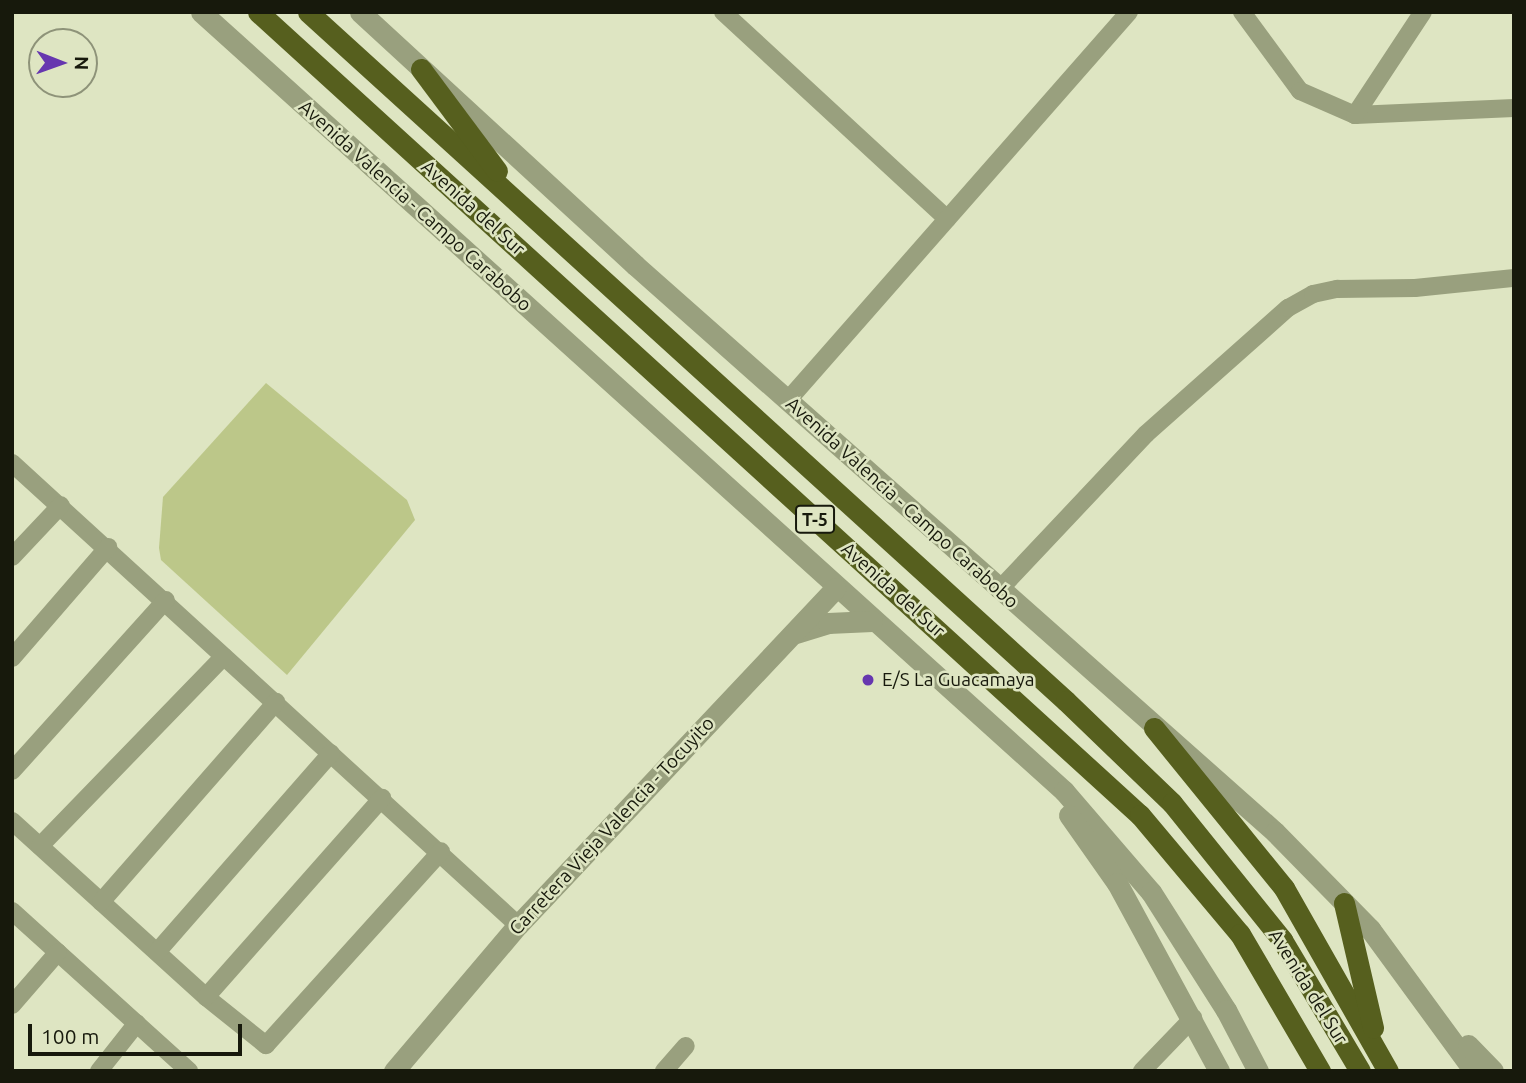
<!DOCTYPE html>
<style>
body{margin:0}
#map{position:relative;width:1526px;height:1083px;overflow:hidden;background:#dee5c2;font-family:Ubuntu,sans-serif}
div>[style]{position:absolute}
[style*='--x']{left:calc(var(--x)*1px);top:calc(var(--y)*1px);width:calc(var(--w)*1px);rotate:calc(var(--a)*1deg)}
.green>*{inset:0;background:#bcc789}
.minor>*{height:18px;margin:-9px;padding:0 9px;transform-origin:9px;border-radius:9px;background:#99a07e}
.tertiary>*{height:21px;margin:-10.5px;padding:0 10.5px;transform-origin:10.5px;border-radius:10.5px;background:#99a07e}
.trunk>*{height:21px;margin:-10.5px;padding:0 10.5px;transform-origin:10.5px;border-radius:10.5px;background:#565f1e}
.dots>*{width:19px;height:19px;translate:-50% -50%;box-sizing:border-box;border:4px solid #dee5c2;border-radius:50%}
span{translate:-50% -50%;white-space:nowrap;text-align:center;line-height:1.15;-webkit-text-stroke:5px #dee5c2;paint-order:stroke}
.shield-label span{padding:2px 5px;background:#dee5c2;border:2px solid;border-radius:5px;-webkit-text-stroke-width:0}
.shield-label{font-size:18px;color:#17190c;font-weight:700}
.street-label{font-size:19px;color:#17190c}
.poi-label{font-size:19px;color:#17190c}
.left{translate:0 -50%;text-align:left}
.frame{position:absolute;inset:0;border:14px solid #17190c;pointer-events:none}
.north{position:absolute;left:28px;top:28px;width:70px;height:70px;box-sizing:border-box;background:#dee5c2;border:2px solid #8e9379;border-radius:50%;rotate:91deg;font-size:19px;font-weight:700;line-height:28px;text-align:center;color:#17190c}
.north::after{content:'';display:block;margin:auto;width:24px;height:32px;background:#6637af;clip-path:polygon(50% 0,100% 100%,50% 72%,0 100%)}
.scale{position:absolute;left:28px;top:1024px;width:214px;height:32px;box-sizing:border-box;border:4px solid #17190c;border-top:0;padding-left:9px;font-size:21px;line-height:24px;white-space:nowrap;color:#17190c;-webkit-text-stroke:5px #dee5c2;paint-order:stroke}
</style>
<div id="map">
<div class="green">
<i style="clip-path:polygon(266px 383px,407px 500px,415px 520px,287px 675px,161px 560px,159px 548px,163px 497px)"></i>
</div>
<div class="minor">
<i style="--x:723;--y:12;--w:305;--a:42.7"></i>
<i style="--x:1242;--y:12;--w:98;--a:53.7"></i>
<i style="--x:1300;--y:91;--w:60;--a:23.6"></i>
<i style="--x:1355;--y:115;--w:159;--a:-2.5"></i>
<i style="--x:1355;--y:115;--w:123;--a:-56.6"></i>
<i style="--x:789;--y:399;--w:515;--a:-48.7"></i>
<i style="--x:12;--y:463;--w:685;--a:42.4"></i>
<i style="--x:12;--y:557;--w:71;--a:-46.7"></i>
<i style="--x:999;--y:590;--w:214;--a:-46.7"></i>
<i style="--x:1146;--y:434;--w:190;--a:-41.6"></i>
<i style="--x:1288;--y:308;--w:29;--a:-29"></i>
<i style="--x:1313;--y:294;--w:25;--a:-12"></i>
<i style="--x:1337;--y:289;--w:78;--a:-0.7"></i>
<i style="--x:1415;--y:288;--w:100;--a:-5.8"></i>
<i style="--x:12;--y:658;--w:147;--a:-49.1"></i>
<i style="--x:12;--y:771;--w:230;--a:-48"></i>
<i style="--x:12;--y:821;--w:262;--a:42.2"></i>
<i style="--x:206;--y:997;--w:77;--a:38.7"></i>
<i style="--x:266;--y:1045;--w:261;--a:-47.9"></i>
<i style="--x:40;--y:846;--w:264;--a:-45.9"></i>
<i style="--x:101;--y:902;--w:266;--a:-48.8"></i>
<i style="--x:12;--y:911;--w:239;--a:42.1"></i>
<i style="--x:157;--y:952;--w:264;--a:-48.8"></i>
<i style="--x:206;--y:997;--w:266;--a:-48.5"></i>
<i style="--x:12;--y:1005;--w:70;--a:-49"></i>
<i style="--x:99;--y:1071;--w:61;--a:-51.6"></i>
<i style="--x:664;--y:1071;--w:33;--a:-49"></i>
<i style="--x:1142;--y:1071;--w:74;--a:-46.1"></i>
</div>
<div class="tertiary">
<i style="--x:201;--y:12;--w:1163;--a:42.07"></i>
<i style="--x:1064;--y:791;--w:133;--a:49.3"></i>
<i style="--x:1151;--y:892;--w:140;--a:57.6"></i>
<i style="--x:1226;--y:1010;--w:69;--a:62.3"></i>
<i style="--x:360;--y:12;--w:374;--a:42.6"></i>
<i style="--x:635;--y:265;--w:855;--a:41.54"></i>
<i style="--x:1275;--y:832;--w:136;--a:45.6"></i>
<i style="--x:1370;--y:929;--w:176;--a:53.8"></i>
<i style="--x:796;--y:633;--w:34;--a:-17"></i>
<i style="--x:828;--y:623;--w:44;--a:-2.6"></i>
<i style="--x:1069;--y:815;--w:83;--a:54.8"></i>
<i style="--x:1117;--y:883;--w:214;--a:61.5"></i>
<i style="--x:1468;--y:1045;--w:36;--a:46"></i>
<i style="--x:394;--y:1071;--w:192;--a:-49.7"></i>
<i style="--x:518;--y:925;--w:463;--a:-46.7"></i>
</div>
<div class="trunk">
<i style="--x:258;--y:12;--w:1193;--a:42.32"></i>
<i style="--x:1140;--y:815;--w:155;--a:50"></i>
<i style="--x:1240;--y:934;--w:159;--a:59.7"></i>
<i style="--x:308;--y:12;--w:1024;--a:42.27"></i>
<i style="--x:1066;--y:701;--w:147;--a:43.9"></i>
<i style="--x:1172;--y:803;--w:176;--a:51.2"></i>
<i style="--x:1282;--y:940;--w:152;--a:59.2"></i>
<i style="--x:421;--y:69;--w:127;--a:53.3"></i>
<i style="--x:1154;--y:728;--w:206;--a:50.9"></i>
<i style="--x:1284;--y:888;--w:210;--a:60.4"></i>
<i style="--x:1344;--y:903;--w:128;--a:76.9"></i>
</div>
<div class="dots">
<i style="left:868px;top:680px;background:#6637af"></i>
</div>
<div class="shield-label">
<span style="left:815px;top:519px">T-5</span>
</div>
<div class="street-label">
<span style="left:415px;top:206px;rotate:42deg">Avenida Valencia - Campo Carabobo</span>
<span style="left:473px;top:208px;rotate:42deg">Avenida del Sur</span>
<span style="left:902px;top:503px;rotate:42deg">Avenida Valencia - Campo Carabobo</span>
<span style="left:893px;top:590px;rotate:42deg">Avenida del Sur</span>
<span style="left:612px;top:826px;rotate:-47deg">Carretera Vieja Valencia - Tocuyito</span>
<span style="left:1308px;top:987px;rotate:58deg">Avenida del Sur</span>
</div>
<div class="poi-label">
<span class="left" style="left:882px;top:680px">E/S La Guacamaya</span>
</div>
<div class="frame"></div>
<div class="north">N</div>
<div class="scale">100 m</div>
</div>
